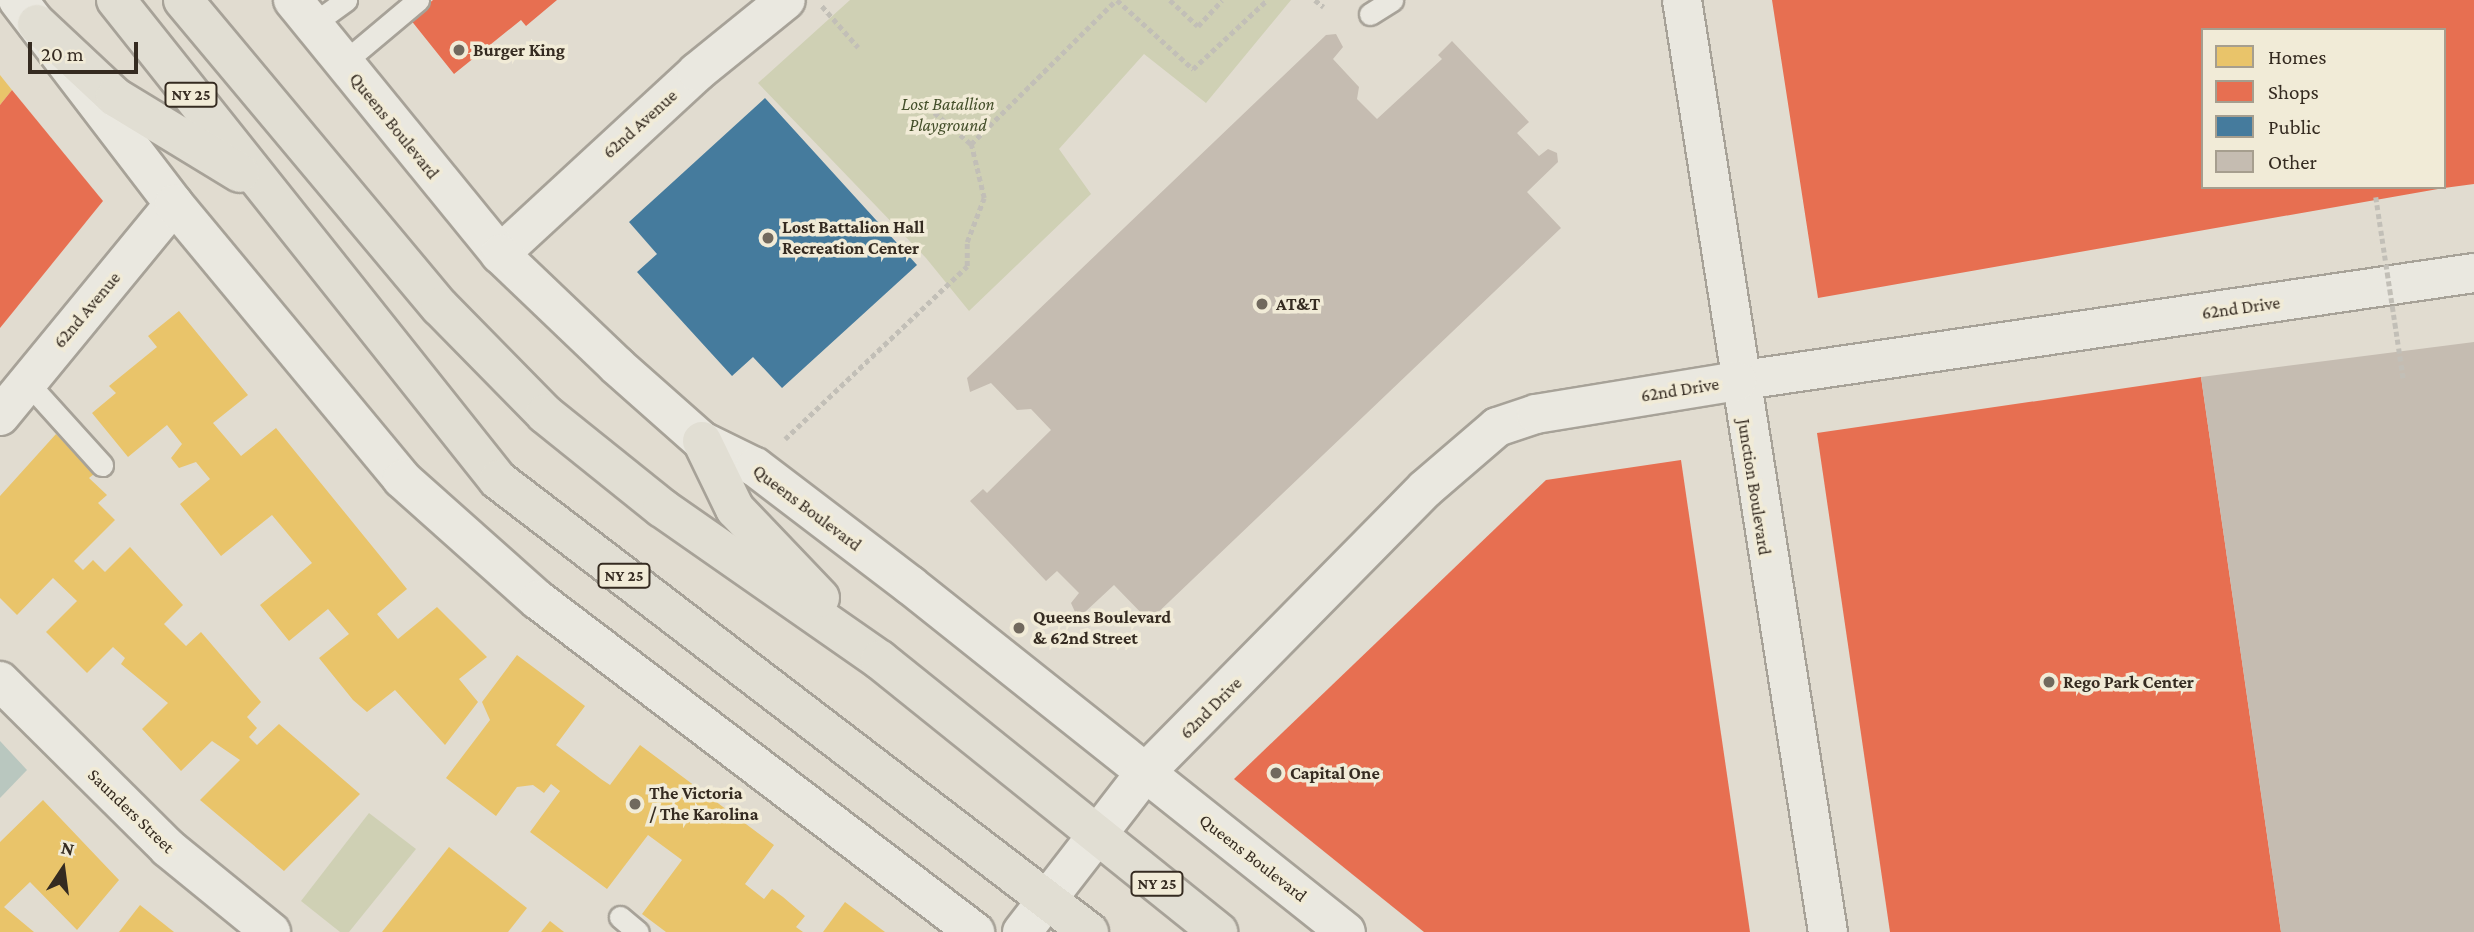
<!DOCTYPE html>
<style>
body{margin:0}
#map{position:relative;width:2474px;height:932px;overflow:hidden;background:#e1dcd0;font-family:"Crimson Pro",serif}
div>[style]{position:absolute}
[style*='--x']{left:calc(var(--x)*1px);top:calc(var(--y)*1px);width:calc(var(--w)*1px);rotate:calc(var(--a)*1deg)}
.green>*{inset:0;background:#cfd0b4}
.water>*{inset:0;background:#b9c7bf}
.homes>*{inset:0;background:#e9c46a}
.shops>*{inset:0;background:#e76f51}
.public>*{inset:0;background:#457b9d}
.building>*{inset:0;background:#c5bcb1}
.path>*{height:4.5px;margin-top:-2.25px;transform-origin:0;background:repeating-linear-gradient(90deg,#c2bfb7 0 5px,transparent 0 8.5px)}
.roads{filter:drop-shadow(2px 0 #a7a298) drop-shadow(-2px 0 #a7a298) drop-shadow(0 2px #a7a298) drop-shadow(0 -2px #a7a298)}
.lane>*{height:21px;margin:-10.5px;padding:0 10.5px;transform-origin:10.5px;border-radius:10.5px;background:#eae8e0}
.street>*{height:38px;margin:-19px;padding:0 19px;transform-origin:19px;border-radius:19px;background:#eae8e0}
.secondary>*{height:38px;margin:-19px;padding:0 19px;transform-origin:19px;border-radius:19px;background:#eae8e0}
.primary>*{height:38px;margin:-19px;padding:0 19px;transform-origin:19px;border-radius:19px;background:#e1ded3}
.path-bridge>*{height:4.5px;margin-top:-2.25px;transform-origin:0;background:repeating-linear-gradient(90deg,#c2bfb7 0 5px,transparent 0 8.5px)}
.dots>*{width:19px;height:19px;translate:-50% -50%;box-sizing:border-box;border:4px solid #f1ebd7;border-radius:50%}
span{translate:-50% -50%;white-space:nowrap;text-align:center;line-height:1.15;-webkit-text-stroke:7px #f1ebd7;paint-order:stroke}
.shield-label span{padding:2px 5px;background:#f1ebd7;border:2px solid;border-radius:5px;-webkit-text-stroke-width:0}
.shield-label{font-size:16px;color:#352b21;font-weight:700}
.poi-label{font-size:18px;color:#352b21;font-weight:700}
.left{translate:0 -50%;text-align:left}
.park-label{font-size:18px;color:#444f2a;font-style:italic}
.street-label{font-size:18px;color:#352b21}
.legend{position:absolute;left:2201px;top:28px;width:245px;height:161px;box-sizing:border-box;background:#f1ebd7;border:2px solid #a69e8e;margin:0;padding:9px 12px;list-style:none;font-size:21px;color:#352b21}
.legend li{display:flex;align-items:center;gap:14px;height:35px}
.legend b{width:35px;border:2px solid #a69e8e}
.north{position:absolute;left:28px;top:834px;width:70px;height:70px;-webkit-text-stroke:5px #f1ebd7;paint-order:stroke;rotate:13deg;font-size:19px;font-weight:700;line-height:28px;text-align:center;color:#352b21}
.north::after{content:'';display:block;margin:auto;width:24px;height:32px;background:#352b21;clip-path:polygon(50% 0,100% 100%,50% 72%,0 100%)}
.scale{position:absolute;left:28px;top:42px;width:110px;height:32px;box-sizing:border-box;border:4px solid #352b21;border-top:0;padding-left:9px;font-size:21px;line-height:24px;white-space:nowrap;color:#352b21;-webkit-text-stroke:5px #f1ebd7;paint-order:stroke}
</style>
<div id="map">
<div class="green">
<i style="clip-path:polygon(850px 0,1291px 0,1206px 103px,1144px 54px,1059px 149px,1091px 194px,969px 311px,926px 258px,758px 83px)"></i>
<i style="clip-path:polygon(369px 813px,416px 849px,349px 932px,340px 932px,301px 901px)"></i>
</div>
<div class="water">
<i style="clip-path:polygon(0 741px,27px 770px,0 798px)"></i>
</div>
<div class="homes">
<i style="clip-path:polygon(0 75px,12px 90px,0 105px)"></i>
<i style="clip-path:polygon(179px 311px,248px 395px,213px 423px,241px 456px,276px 428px,407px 589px,377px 614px,398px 639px,437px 607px,487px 657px,459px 679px,478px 702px,445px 745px,395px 690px,367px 712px,353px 700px,319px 658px,349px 634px,328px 609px,289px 641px,260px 605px,312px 563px,272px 515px,221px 556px,180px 504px,210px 479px,196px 462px,179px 468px,171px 458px,182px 444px,167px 425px,128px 457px,92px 413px,116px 393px,109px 386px,157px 347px,148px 336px)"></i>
<i style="clip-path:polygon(56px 434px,94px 474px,89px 478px,107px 495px,98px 503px,115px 520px,74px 561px,83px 570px,93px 560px,105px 572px,130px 547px,183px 605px,164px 624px,186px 646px,201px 632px,261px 702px,247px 717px,257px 728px,249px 737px,257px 745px,279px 724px,360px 794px,284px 871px,200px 800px,240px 760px,212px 741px,181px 771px,142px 729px,168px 703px,121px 664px,125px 658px,113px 647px,87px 673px,46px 632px,77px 601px,53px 578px,17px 615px,0 598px,0 496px)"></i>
<i style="clip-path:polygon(517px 655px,585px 706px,556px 745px,601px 779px,610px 785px,640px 745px,774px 845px,745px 884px,764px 899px,772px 889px,783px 897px,805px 916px,796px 927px,803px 932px,666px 932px,642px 914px,682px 860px,648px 835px,607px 889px,530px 832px,560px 791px,551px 784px,544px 793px,533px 785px,517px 787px,496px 816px,446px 778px,490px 720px,482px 702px)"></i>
<i style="clip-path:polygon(43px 800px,119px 880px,77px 930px,30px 882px,4px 907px,34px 932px,0 932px,0 842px)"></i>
<i style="clip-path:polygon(449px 847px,527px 908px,508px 932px,382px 932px)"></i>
<i style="clip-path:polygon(845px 902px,885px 932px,823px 932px)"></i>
<i style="clip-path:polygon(140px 905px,174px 932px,119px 932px)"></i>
<i style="clip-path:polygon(550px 921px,564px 932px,541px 932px)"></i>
</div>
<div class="shops">
<i style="clip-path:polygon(433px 0,557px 0,526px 26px,521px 20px,454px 74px,410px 19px)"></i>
<i style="clip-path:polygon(1772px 0,2474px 0,2474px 184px,2444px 188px,2444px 30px,2203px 30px,2203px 187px,2438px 189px,1818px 298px)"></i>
<i style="clip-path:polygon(12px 90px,103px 201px,0 328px,0 105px)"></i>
<i style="clip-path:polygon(2201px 377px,2281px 932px,1890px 932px,1817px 433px)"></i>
<i style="clip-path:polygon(1681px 460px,1750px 932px,1424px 932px,1234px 779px,1546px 480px)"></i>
</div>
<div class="public">
<i style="clip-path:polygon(765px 98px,917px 265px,782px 388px,753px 357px,732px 376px,637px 272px,657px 254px,629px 222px)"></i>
</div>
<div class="building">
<i style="clip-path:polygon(1336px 34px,1343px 47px,1333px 59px,1359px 87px,1357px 99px,1377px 119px,1442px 59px,1438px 55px,1452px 41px,1529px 122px,1517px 133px,1539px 156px,1548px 149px,1557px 153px,1558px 162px,1527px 192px,1561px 228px,1149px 621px,1114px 585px,1085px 612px,1075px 612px,1071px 603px,1079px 593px,1057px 571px,1046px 581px,970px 501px,983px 489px,987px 493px,1051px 430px,1031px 409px,1017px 410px,991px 383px,970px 392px,967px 378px,1326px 35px)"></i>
<i style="clip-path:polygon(2474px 342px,2474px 932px,2281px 932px,2201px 377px)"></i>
</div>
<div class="path">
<i style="--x:1117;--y:0;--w:103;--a:42.2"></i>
<i style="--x:1193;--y:69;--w:101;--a:-43"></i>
<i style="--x:1170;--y:0;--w:38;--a:43"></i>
<i style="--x:1198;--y:26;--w:35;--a:-47"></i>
<i style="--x:1315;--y:0;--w:11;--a:38"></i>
<i style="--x:822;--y:6;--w:55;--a:48.7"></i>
<i style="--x:928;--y:107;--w:57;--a:40.7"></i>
<i style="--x:785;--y:439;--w:251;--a:-43.5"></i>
<i style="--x:967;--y:266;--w:24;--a:-90"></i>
<i style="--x:967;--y:242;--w:47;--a:-68.9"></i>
<i style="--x:984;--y:198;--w:56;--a:-103.5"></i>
<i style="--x:971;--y:144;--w:204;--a:-44.8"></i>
</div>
<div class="roads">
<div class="lane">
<i style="--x:1370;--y:14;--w:26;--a:-32"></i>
<i style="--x:313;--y:24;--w:41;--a:-36"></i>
<i style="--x:343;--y:63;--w:98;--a:-40"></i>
<i style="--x:27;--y:382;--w:112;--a:47.9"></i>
<i style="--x:620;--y:917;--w:23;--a:40"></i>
</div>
<div class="street">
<i style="--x:500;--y:254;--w:268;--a:-42.7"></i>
<i style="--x:697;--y:72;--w:114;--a:-39"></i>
<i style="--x:1737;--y:381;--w:745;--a:-8.34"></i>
<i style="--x:0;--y:416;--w:274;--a:-50.6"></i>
<i style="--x:0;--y:681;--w:237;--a:44.8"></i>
<i style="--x:168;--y:848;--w:133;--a:39.2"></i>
</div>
<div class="secondary">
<i style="--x:18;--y:0;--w:257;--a:52.6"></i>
<i style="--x:174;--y:204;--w:357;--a:50.3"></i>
<i style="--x:402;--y:479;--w:182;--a:41.7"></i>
<i style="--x:538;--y:600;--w:549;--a:37.22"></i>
<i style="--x:293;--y:0;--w:328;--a:50.8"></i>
<i style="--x:500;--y:254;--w:161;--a:43.7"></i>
<i style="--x:616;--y:365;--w:115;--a:41.5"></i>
<i style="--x:702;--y:441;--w:59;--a:26.1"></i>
<i style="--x:755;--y:467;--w:195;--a:37.3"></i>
<i style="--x:910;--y:585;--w:557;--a:38.52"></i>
<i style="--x:1682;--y:0;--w:943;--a:81.1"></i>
<i style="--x:1022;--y:932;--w:200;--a:-52.3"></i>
<i style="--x:1144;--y:774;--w:400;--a:-45.4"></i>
<i style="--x:1425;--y:489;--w:95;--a:-40.7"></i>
<i style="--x:1497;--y:427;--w:41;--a:-18.4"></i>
<i style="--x:1536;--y:414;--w:204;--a:-9.3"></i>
</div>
<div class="primary">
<i style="--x:116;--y:0;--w:613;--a:51.49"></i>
<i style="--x:498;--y:480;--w:744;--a:37.41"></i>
<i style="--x:183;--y:0;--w:400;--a:50.1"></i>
<i style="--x:440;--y:307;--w:150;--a:45.5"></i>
<i style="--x:545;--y:414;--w:150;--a:38.8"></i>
<i style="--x:662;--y:508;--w:266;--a:34.9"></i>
<i style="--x:880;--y:660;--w:434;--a:38.8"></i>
<i style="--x:37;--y:24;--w:107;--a:43.1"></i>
<i style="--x:115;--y:97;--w:146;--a:31.3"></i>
<i style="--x:702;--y:441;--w:76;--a:64.1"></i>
<i style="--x:735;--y:509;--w:123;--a:46.3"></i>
</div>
</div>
<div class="path-bridge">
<i style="--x:2376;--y:197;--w:187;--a:81.4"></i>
</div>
<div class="dots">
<i style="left:459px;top:50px;background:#71695e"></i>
<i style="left:768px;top:238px;background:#71695e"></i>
<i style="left:1262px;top:304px;background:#71695e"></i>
<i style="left:1019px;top:628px;background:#71695e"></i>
<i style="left:2049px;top:682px;background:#71695e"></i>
<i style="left:1276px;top:773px;background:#71695e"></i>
<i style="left:635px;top:804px;background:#71695e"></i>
</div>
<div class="shield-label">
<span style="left:191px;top:95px">NY 25</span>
<span style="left:624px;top:576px">NY 25</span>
<span style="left:1157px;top:884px">NY 25</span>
</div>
<div class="poi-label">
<span class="left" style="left:473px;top:50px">Burger King</span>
<span class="left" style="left:782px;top:238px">Lost Battalion Hall<br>Recreation Center</span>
<span class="left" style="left:1276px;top:304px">AT&amp;T</span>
<span class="left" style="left:1033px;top:628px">Queens Boulevard<br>&amp; 62nd Street</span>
<span class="left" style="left:2063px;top:682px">Rego Park Center</span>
<span class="left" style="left:1290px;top:773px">Capital One</span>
<span class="left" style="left:649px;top:804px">The Victoria<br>/ The Karolina</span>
</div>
<div class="park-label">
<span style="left:948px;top:115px">Lost Batallion<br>Playground</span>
</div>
<div class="street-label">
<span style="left:640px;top:124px;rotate:-42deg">62nd Avenue</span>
<span style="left:394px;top:126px;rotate:51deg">Queens Boulevard</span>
<span style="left:2241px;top:308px;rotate:-8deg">62nd Drive</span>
<span style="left:87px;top:310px;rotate:-50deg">62nd Avenue</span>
<span style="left:1680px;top:390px;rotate:-9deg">62nd Drive</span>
<span style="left:1754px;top:487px;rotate:81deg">Junction Boulevard</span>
<span style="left:807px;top:508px;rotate:37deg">Queens Boulevard</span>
<span style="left:1211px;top:708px;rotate:-45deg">62nd Drive</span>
<span style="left:131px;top:811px;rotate:44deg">Saunders Street</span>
<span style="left:1253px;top:858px;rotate:38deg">Queens Boulevard</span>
</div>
<ul class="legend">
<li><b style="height:19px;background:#e9c46a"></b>Homes</li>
<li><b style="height:19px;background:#e76f51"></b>Shops</li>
<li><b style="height:19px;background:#457b9d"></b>Public</li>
<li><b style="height:19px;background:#c5bcb1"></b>Other</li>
</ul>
<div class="north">N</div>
<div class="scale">20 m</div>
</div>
